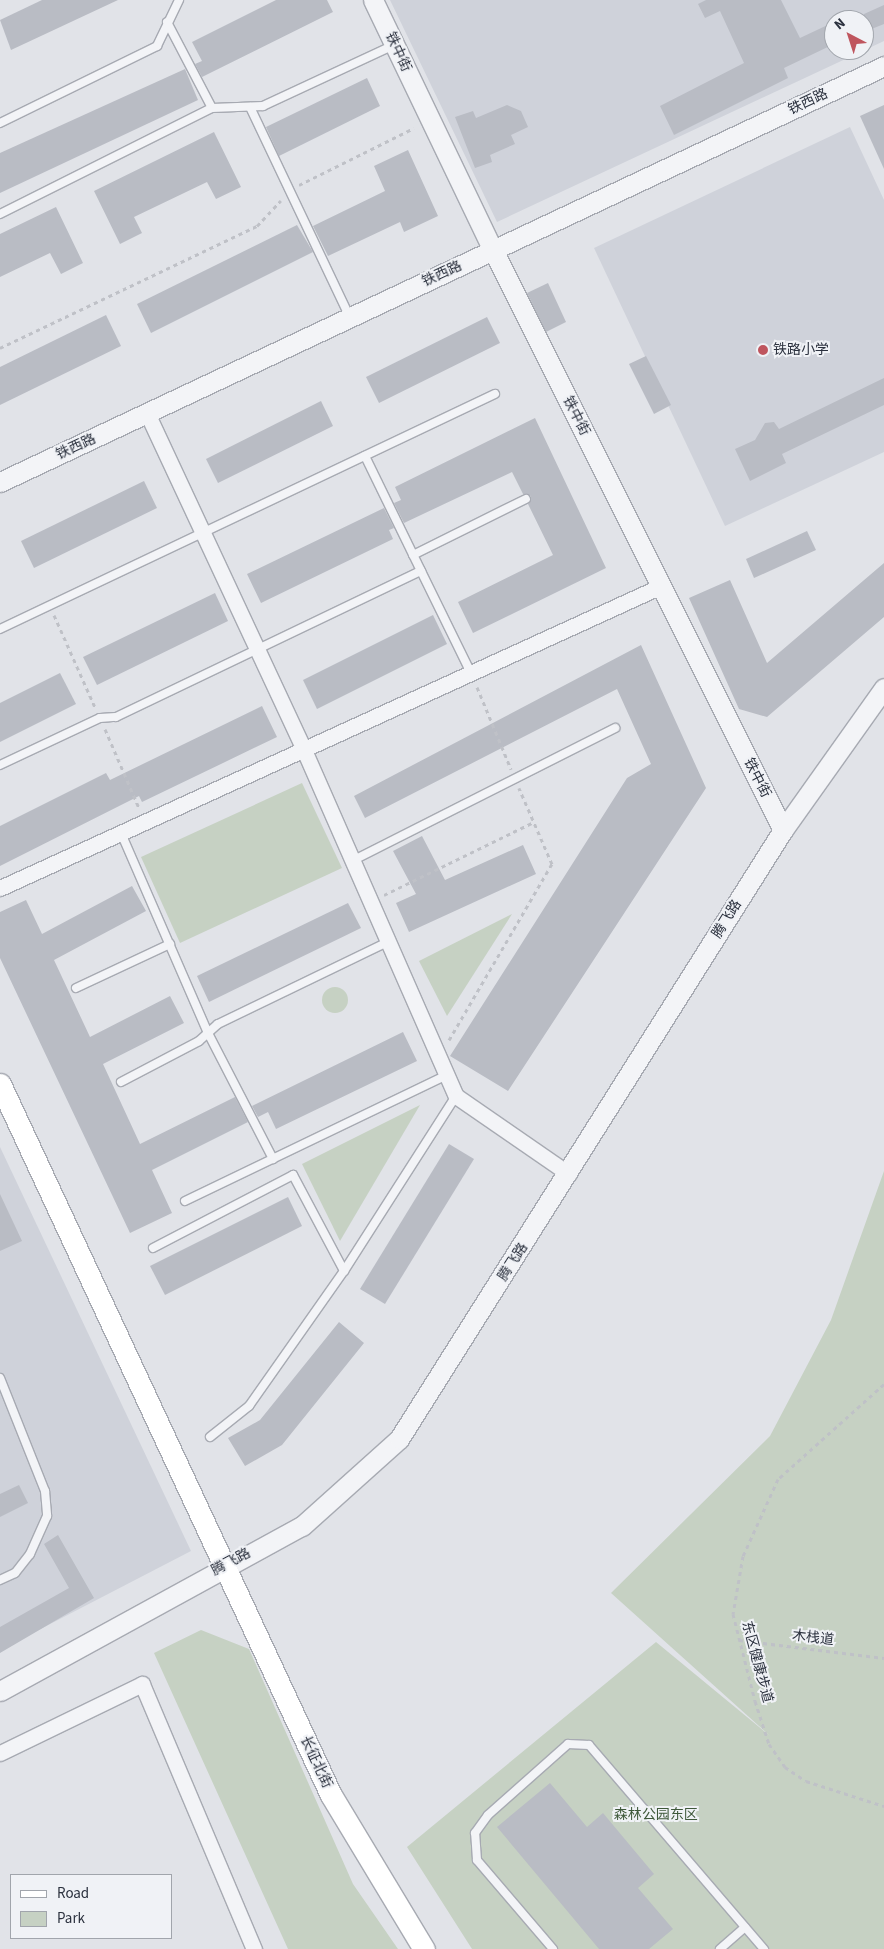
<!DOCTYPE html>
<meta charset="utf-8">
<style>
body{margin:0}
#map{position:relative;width:884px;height:1949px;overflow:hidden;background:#e1e3e8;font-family:"Source Sans 3","Noto Sans SC",sans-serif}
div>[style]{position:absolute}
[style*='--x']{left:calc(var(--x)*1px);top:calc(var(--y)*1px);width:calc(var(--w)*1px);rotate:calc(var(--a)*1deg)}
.built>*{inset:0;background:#cfd2da}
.green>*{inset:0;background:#c6d1c3}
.round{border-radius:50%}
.building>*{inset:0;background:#b9bcc4}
.path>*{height:3px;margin-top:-1.5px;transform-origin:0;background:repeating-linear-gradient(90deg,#bfc1c7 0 4px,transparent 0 8px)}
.roads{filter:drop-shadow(1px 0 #a7aab2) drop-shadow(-1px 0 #a7aab2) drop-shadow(0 1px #a7aab2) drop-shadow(0 -1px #a7aab2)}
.service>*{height:8px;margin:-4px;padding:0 4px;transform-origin:4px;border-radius:4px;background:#f3f4f7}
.minor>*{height:15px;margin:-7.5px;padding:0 7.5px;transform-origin:7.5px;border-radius:7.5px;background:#f3f4f7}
.tertiary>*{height:19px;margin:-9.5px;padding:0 9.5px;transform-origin:9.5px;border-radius:9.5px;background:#f3f4f7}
.secondary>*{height:21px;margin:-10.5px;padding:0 10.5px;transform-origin:10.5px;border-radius:10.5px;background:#fff}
.dots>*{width:14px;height:14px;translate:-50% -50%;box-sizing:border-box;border:2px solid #f0f2f6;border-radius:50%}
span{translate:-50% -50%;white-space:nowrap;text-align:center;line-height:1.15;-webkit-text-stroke:4px #f0f2f6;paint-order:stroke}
.street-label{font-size:14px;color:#2b313e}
.poi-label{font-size:14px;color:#2b313e}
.left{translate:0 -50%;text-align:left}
.park-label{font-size:14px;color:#3e583a}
.legend{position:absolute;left:10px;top:1874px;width:162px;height:65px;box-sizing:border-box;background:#f0f2f6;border:1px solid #a1a5ac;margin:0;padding:6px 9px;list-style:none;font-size:15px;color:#2b313e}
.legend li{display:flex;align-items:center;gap:10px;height:25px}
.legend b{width:25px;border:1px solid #a1a5ac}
.north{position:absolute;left:824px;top:10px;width:50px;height:50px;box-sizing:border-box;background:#f0f2f6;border:1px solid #a1a5ac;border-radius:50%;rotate:320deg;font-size:14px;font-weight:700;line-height:20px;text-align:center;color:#2b313e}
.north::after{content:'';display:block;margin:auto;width:18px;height:22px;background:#bf555e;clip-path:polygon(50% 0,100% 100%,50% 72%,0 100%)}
</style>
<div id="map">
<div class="built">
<i style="clip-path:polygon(evenodd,390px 0,884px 0,884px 41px,497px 222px,390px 0,834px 20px,864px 20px,864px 50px,834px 50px,834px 20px)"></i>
<i style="clip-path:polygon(850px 127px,884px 200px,884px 452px,725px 526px,594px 248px)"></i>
<i style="clip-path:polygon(0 1147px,191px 1551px,0 1650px)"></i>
</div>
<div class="green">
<i style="clip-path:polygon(302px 783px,342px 868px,180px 943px,141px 857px)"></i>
<i style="clip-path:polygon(512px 914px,447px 1016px,419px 961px)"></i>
<i class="round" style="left:322px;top:987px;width:26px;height:26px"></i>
<i style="clip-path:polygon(420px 1105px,340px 1241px,302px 1164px)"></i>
<i style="clip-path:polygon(884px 1171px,884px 1949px,472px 1949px,407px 1847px,656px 1642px,770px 1736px,611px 1593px,770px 1436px,831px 1320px)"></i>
<i style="clip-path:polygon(201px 1630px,249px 1649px,353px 1884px,398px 1949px,288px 1949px,154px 1653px)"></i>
</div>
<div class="building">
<i style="clip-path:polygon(42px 0,118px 0,11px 50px,0 20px)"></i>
<i style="clip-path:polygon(276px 0,327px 0,333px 12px,202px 77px,195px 64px,202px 61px,192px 42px)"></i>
<i style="clip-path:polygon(706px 0,781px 0,800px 38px,834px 22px,834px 44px,784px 68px,788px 78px,674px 135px,660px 106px,744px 63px,720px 11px,705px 18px,698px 4px)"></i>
<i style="clip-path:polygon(884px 5px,884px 24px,864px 32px,864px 14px)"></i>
<i style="clip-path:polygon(185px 69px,198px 100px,0 193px,0 153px)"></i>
<i style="clip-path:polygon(367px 78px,380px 106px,279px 156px,266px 127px)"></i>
<i style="clip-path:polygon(507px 105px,521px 111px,528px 127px,511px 135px,515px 144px,490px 155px,492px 162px,475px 168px,455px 117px,473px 111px,476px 118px)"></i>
<i style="clip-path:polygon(884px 105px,884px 169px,860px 116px)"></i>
<i style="clip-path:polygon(214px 132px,241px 187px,216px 199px,207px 182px,134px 217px,142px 233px,120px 244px,94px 191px)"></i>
<i style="clip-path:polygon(408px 150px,438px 216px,404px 232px,400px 222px,328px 256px,313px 226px,385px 191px,374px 166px)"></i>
<i style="clip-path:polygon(56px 207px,83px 263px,61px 274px,50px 253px,0 277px,0 234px)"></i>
<i style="clip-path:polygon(297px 225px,313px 252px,151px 333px,137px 304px)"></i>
<i style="clip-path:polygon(548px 283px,566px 322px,546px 332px,527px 293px)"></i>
<i style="clip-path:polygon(106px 315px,121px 346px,0 405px,0 367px)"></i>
<i style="clip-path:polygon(487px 317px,500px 343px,379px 403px,366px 377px)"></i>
<i style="clip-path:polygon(646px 356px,671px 405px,654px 414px,629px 364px)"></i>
<i style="clip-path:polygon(884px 378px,884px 405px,782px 454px,786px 463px,750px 481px,735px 449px,755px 440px,765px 423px,774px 422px,779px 429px)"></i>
<i style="clip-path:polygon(321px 401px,333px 426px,218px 483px,206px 459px)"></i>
<i style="clip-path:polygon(535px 418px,606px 568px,473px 633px,458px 602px,553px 555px,528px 504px,531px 496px,523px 494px,512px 472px,404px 523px,394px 503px,401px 500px,395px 487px)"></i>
<i style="clip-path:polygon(144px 481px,157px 508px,34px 568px,21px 541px)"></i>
<i style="clip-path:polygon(384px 508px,394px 528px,389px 530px,393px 539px,261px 603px,247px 574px)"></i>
<i style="clip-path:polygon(807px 531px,816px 550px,754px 578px,746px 559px)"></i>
<i style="clip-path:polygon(884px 563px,884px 617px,767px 717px,739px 709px,689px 598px,730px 580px,767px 663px)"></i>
<i style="clip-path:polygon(215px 593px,228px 621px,97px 685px,83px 657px)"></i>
<i style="clip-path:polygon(433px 615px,447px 644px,317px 709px,303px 680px)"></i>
<i style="clip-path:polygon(641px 645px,706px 788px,508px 1091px,450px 1056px,627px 778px,651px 764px,617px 689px,365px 818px,354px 796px)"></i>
<i style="clip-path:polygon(60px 673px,76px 704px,0 742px,0 703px)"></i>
<i style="clip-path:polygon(262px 706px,277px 737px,142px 802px,139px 796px,0 866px,0 826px,106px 773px,110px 780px)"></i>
<i style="clip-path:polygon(422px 836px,445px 880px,523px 845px,536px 874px,409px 932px,396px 903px,416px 894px,393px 851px)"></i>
<i style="clip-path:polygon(132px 886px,146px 911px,54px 960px,90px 1037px,170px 996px,184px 1023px,103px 1064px,140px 1144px,235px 1097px,248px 1122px,152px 1170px,172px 1213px,130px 1233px,0 958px,0 912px,26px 900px,42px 934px)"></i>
<i style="clip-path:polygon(348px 903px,361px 928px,209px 1002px,197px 976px)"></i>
<i style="clip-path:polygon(403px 1032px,417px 1061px,276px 1129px,268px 1112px,258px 1117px,252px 1106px)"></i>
<i style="clip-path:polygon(449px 1144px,474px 1159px,385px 1304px,360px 1289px)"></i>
<i style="clip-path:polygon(0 1194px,22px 1241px,0 1251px)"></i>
<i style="clip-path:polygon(288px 1197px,302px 1226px,165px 1295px,150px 1266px)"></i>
<i style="clip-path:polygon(339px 1322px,364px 1343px,282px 1445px,245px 1466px,228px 1438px,260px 1420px)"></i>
<i style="clip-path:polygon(19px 1485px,28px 1503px,0 1517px,0 1494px)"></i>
<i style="clip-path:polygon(58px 1535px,94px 1598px,0 1653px,0 1627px,69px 1588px,44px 1544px)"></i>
<i style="clip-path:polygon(550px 1783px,587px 1827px,603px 1813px,654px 1874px,638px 1888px,673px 1929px,649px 1949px,599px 1949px,497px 1827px)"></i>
</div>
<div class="path">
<i style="--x:299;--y:185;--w:128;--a:-26.4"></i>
<i style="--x:0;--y:348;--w:284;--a:-25.4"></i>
<i style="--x:257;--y:226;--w:35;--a:-47"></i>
<i style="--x:54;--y:615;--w:101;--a:66"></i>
<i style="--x:477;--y:687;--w:89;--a:67.5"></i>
<i style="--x:105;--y:729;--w:86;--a:66.7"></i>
<i style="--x:384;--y:895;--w:167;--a:-26"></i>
<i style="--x:449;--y:1040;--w:204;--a:-59.7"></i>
<i style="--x:552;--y:864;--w:83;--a:-113.5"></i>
<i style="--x:884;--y:1384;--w:142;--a:138.1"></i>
<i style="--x:778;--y:1479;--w:85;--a:114.4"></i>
<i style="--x:743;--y:1556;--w:59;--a:99.8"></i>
<i style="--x:733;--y:1614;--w:90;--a:75.8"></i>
<i style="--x:755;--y:1701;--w:45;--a:72"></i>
<i style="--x:769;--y:1744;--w:28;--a:55"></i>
<i style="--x:785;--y:1767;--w:25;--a:34"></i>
<i style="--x:806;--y:1781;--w:82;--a:17.8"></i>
<i style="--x:739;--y:1640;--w:146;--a:7.1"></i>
</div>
<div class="roads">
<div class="service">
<i style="--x:167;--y:22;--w:97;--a:62.4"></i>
<i style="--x:250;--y:107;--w:233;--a:64.6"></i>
<i style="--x:0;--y:123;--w:175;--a:-26.1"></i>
<i style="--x:157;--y:46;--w:51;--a:-64.4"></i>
<i style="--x:0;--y:214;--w:237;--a:-26.6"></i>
<i style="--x:212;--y:108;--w:51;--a:-2.2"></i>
<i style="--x:263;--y:106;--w:145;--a:-25"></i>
<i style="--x:413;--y:555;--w:126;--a:-26.4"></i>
<i style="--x:421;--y:571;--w:114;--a:63.9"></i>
<i style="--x:0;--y:629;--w:548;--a:-25.4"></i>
<i style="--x:0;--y:765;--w:110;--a:-25.2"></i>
<i style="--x:100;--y:718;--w:16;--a:-4"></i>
<i style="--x:116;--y:717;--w:338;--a:-25.6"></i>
<i style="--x:421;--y:571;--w:128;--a:-116"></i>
<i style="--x:121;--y:833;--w:218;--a:66.5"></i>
<i style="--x:208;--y:1033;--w:142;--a:62.7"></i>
<i style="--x:352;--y:861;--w:295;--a:-26.8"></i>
<i style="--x:76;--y:988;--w:104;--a:-25.1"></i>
<i style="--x:121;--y:1082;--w:88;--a:-27.7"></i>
<i style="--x:199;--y:1041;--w:25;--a:-42"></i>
<i style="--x:218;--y:1024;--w:189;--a:-25.8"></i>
<i style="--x:185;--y:1201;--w:291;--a:-25.7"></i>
<i style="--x:153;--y:1248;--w:158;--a:-27.5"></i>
<i style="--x:293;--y:1175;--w:109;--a:62"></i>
<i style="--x:0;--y:1378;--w:122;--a:68.3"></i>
<i style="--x:45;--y:1491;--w:25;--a:85"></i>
<i style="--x:47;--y:1516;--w:42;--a:114.1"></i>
<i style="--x:30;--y:1554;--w:24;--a:128"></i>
<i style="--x:15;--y:1573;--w:17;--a:155"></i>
<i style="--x:210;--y:1437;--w:50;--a:-38.5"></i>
<i style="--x:249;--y:1406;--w:165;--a:-54.9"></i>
<i style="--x:344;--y:1271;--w:208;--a:-57.4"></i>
<i style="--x:553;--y:1949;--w:117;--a:-130.5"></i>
<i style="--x:477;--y:1860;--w:27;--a:-94"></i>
<i style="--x:475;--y:1833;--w:22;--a:-54"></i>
<i style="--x:488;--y:1815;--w:107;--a:-41.6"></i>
<i style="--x:568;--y:1744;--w:21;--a:3"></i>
<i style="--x:589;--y:1745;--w:269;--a:49.4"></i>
<i style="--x:720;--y:1949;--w:33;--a:-41"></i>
</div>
<div class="minor">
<i style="--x:147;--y:413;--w:372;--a:65"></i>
<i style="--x:304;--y:750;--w:378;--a:66.3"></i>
<i style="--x:456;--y:1096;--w:137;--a:34.6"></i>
<i style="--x:0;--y:888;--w:727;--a:-24.55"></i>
<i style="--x:0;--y:1753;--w:158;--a:-25.9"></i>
<i style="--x:142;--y:1684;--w:288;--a:67.1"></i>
</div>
<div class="tertiary">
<i style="--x:373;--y:0;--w:277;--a:64.4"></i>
<i style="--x:493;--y:250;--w:648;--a:63.43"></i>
<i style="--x:0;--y:482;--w:977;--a:-25.2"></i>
<i style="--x:0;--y:1691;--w:344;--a:-28.7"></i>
<i style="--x:302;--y:1526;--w:130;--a:-41.9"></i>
<i style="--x:399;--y:1439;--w:720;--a:-57.77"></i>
<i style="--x:783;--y:830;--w:174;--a:-54.6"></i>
</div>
<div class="secondary">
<i style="--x:0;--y:1084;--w:784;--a:65.04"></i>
<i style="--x:331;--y:1795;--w:180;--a:58.9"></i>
</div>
</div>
<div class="dots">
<i style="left:763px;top:350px;background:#bf555e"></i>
</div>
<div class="street-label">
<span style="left:398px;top:52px;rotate:65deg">铁中街</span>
<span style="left:808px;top:102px;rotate:-25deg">铁西路</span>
<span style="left:442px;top:274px;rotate:-25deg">铁西路</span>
<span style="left:576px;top:416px;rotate:63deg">铁中街</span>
<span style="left:76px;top:447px;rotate:-25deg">铁西路</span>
<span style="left:757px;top:778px;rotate:63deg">铁中街</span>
<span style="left:727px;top:919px;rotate:-58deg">腾飞路</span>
<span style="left:513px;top:1262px;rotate:-57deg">腾飞路</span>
<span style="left:231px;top:1562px;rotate:-28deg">腾飞路</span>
<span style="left:813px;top:1638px;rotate:7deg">木栈道</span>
<span style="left:757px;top:1662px;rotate:75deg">东区健康步道</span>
<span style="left:316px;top:1762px;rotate:65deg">长征北街</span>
</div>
<div class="poi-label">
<span class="left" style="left:773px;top:350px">铁路小学</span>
</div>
<div class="park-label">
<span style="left:656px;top:1815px">森林公园东区</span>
</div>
<ul class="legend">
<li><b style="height:6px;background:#fff"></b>Road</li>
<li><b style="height:14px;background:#c6d1c3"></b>Park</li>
</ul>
<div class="north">N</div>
</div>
